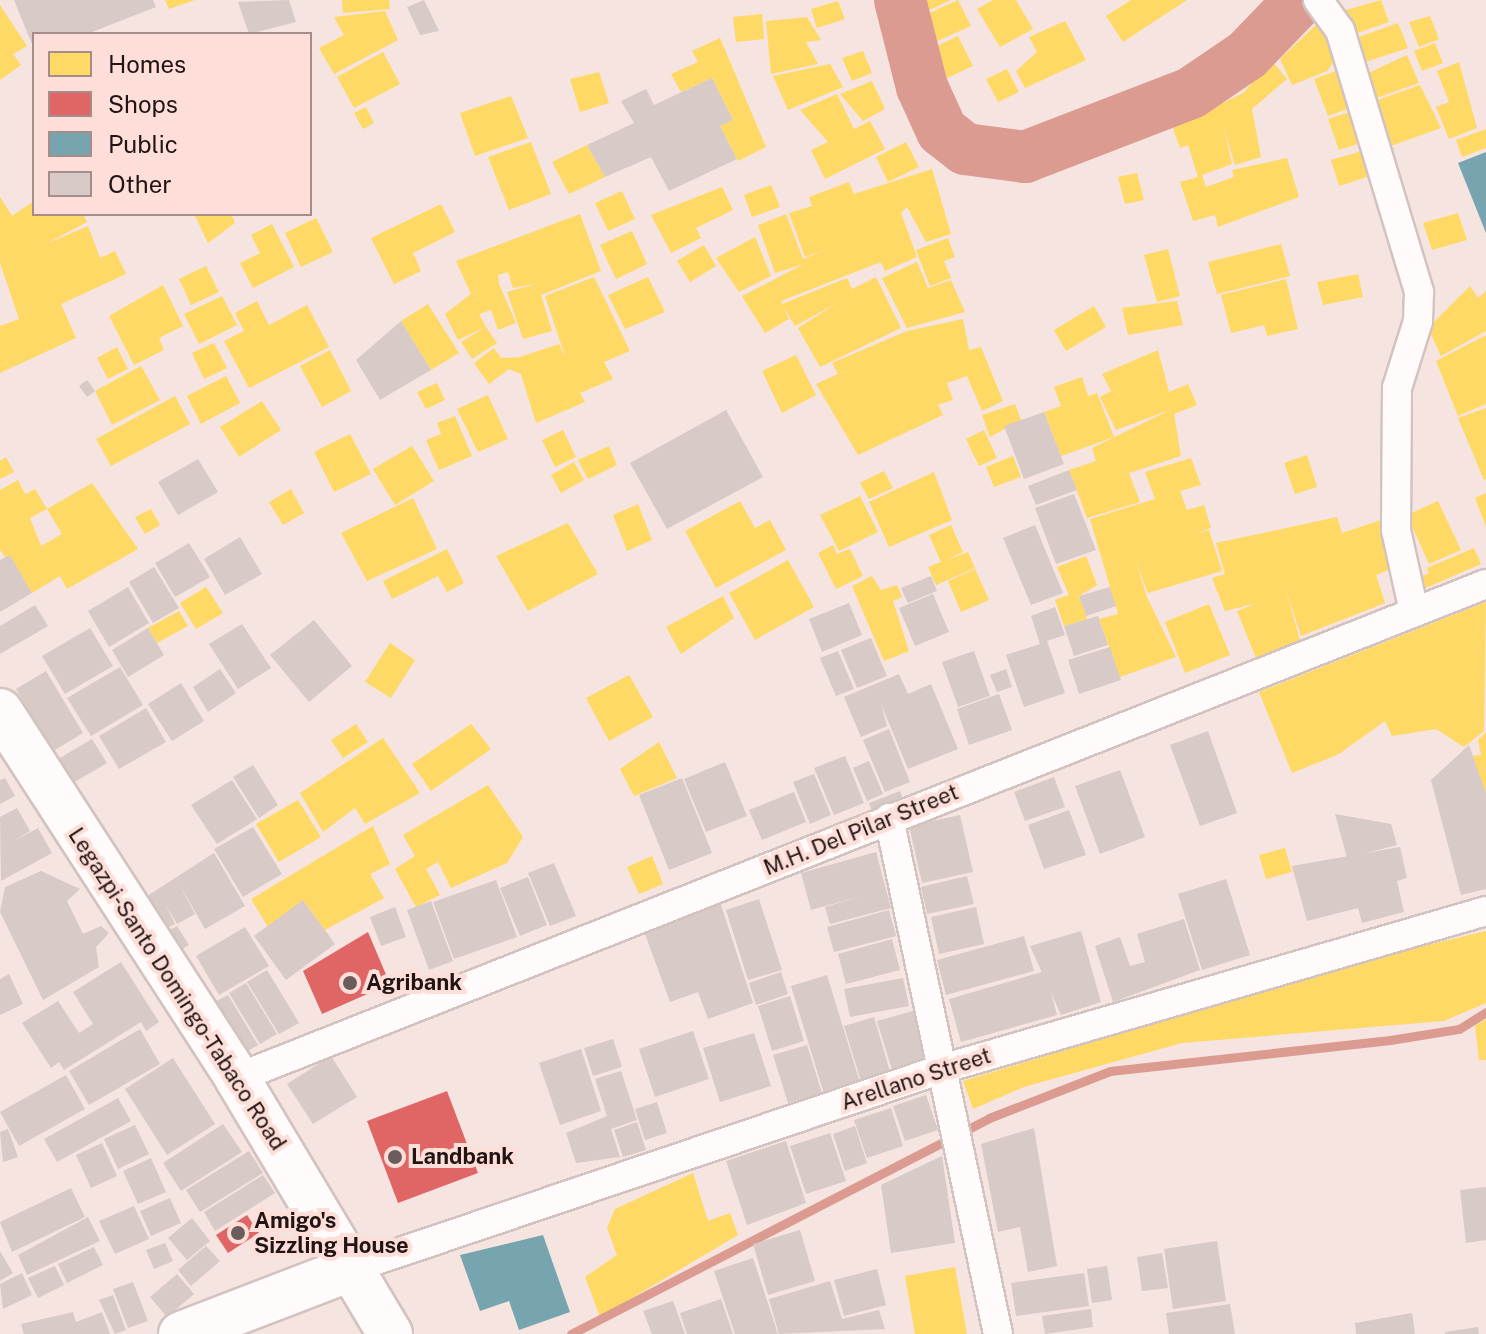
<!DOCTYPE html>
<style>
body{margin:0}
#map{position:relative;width:1486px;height:1334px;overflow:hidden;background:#f6e4e0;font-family:"Public Sans",sans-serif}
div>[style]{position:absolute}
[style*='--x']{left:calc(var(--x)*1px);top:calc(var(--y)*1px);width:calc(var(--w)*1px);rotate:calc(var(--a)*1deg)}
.homes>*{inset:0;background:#ffd966}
.shops>*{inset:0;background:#e06666}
.public>*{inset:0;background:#76a5af}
.stream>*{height:9px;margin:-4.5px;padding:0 4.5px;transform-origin:4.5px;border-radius:4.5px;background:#dc9b91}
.river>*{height:52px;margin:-26px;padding:0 26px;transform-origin:26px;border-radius:26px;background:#dc9b91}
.building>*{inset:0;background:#d8cac7}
.roads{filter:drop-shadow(2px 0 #d2c3c0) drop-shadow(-2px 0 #d2c3c0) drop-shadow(0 2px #d2c3c0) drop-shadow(0 -2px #d2c3c0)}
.minor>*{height:28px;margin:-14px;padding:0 14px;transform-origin:14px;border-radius:14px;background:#fefbfa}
.primary>*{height:44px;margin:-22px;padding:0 22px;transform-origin:22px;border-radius:22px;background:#fefbfa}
.dots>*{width:22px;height:22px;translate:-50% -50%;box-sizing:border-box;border:4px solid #feded8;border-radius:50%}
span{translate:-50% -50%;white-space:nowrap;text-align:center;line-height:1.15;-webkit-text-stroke:8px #feded8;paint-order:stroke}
.street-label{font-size:22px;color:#201514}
.poi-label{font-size:22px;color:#201514;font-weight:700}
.left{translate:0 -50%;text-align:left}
.legend{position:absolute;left:32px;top:32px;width:280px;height:184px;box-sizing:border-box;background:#feded8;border:2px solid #a58e8a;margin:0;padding:10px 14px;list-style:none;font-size:24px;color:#201514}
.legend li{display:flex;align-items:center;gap:16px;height:40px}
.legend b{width:40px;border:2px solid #a58e8a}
</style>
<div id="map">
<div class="homes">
<i style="clip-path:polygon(165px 0,195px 0,169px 9px)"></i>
<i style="clip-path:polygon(342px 0,389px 0,390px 9px,343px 13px)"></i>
<i style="clip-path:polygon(921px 0,951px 0,923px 13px)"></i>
<i style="clip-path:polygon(958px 0,971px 26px,935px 42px,923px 16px)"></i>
<i style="clip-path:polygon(993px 0,1016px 0,1033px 29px,1000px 47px,977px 9px)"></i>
<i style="clip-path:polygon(1131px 0,1187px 0,1123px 42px,1106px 16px)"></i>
<i style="clip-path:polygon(1381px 0,1389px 22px,1349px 36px,1339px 12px)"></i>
<i style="clip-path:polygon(838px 1px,845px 19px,817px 28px,811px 9px)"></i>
<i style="clip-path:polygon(0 5px,27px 46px,13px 54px,21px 65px,0 80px)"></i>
<i style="clip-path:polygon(385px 11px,398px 40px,334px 74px,319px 48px,344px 35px,334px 17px)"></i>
<i style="clip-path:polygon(762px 14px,764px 39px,736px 42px,733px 17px)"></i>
<i style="clip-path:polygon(1430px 16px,1439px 39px,1419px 47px,1409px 22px)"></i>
<i style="clip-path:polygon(807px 17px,821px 40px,806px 42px,818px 64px,771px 74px,766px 21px)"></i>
<i style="clip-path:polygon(1323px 18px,1343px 49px,1327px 71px,1292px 85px,1280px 59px)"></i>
<i style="clip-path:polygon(1065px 21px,1086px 60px,1025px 88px,1016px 71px,1037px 52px,1029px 37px)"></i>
<i style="clip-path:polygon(1398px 23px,1408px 48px,1362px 63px,1353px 39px)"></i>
<i style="clip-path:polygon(958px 36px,973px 66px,947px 78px,933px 48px)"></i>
<i style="clip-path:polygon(720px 38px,766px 147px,738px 161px,720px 126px,733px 120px,712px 78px,681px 92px,671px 74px,698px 62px,692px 51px)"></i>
<i style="clip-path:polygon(1435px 43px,1443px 63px,1422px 71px,1414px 51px)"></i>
<i style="clip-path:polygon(863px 51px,872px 73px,852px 81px,842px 58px)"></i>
<i style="clip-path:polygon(383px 52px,400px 84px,354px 108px,337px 77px)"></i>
<i style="clip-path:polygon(1407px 55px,1419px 83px,1371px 100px,1362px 76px)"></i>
<i style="clip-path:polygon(1272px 61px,1287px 79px,1252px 109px,1261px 157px,1235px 165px,1224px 129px,1232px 164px,1202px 175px,1206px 187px,1234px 177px,1232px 170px,1287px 158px,1299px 197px,1218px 227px,1215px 215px,1193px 221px,1180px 182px,1198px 177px,1188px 145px,1180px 148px,1173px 128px,1243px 93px)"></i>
<i style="clip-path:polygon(1459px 62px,1477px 128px,1449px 139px,1436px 107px,1449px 102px,1437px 71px)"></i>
<i style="clip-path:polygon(830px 64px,843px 87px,788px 110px,773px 76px)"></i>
<i style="clip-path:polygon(1344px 68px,1358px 105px,1328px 116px,1314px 79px)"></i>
<i style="clip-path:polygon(1007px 69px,1019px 92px,998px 102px,986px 79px)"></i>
<i style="clip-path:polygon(599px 72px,609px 103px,580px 112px,570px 79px)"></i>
<i style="clip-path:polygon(872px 81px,885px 109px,863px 121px,840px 94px)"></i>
<i style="clip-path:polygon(1420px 85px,1441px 128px,1388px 147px,1372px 102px)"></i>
<i style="clip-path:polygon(837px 94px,854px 129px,870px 121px,885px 149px,825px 179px,811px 150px,828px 142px,800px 110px)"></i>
<i style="clip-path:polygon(511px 96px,528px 138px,475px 156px,460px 113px)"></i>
<i style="clip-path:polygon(366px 107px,374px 123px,363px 129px,354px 113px)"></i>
<i style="clip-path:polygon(1356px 110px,1367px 141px,1339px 150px,1328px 119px)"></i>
<i style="clip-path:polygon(1486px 129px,1486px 148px,1462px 157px,1456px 140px)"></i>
<i style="clip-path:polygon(531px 142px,551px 194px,509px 210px,488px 157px)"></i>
<i style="clip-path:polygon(906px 142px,919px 167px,888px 182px,876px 157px)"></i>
<i style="clip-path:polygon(587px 145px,605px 177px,569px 194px,552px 162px)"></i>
<i style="clip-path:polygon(1362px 151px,1370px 176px,1339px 186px,1331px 160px)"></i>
<i style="clip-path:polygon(932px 169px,951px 234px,926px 242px,907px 207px,901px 213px,917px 257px,885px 271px,881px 262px,781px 301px,789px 319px,765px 333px,742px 296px,804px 264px,775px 273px,758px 225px,786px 214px,803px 259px,828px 249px,805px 257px,789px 213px,812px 206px,809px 197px,849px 182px,854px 194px)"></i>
<i style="clip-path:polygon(1137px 173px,1144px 200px,1125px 204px,1118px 177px)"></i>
<i style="clip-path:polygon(771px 185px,780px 207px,752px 217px,744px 195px)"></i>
<i style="clip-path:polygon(722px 187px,733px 210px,696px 228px,701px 238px,671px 253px,651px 215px)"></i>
<i style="clip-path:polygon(622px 191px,635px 219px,608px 231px,595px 203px)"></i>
<i style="clip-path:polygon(0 197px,12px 216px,34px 201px,34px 214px,83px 214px,87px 222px,46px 244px,88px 226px,100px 258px,115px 251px,126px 274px,61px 304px,76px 338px,0 373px,0 326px,19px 319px,0 263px)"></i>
<i style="clip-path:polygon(441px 204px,455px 232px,413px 253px,421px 271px,394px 284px,371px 238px)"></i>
<i style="clip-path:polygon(1458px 213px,1467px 240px,1432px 250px,1423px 223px)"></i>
<i style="clip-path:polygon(194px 214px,231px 214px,235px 223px,208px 243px)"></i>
<i style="clip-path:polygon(580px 214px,601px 271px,541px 295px,552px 331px,523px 339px,507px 292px,539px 283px,513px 288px,508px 272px,498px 275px,499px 284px,516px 323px,498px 330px,491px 310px,479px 314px,486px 327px,458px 340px,445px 314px,471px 294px,456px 261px)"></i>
<i style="clip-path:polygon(316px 218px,333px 252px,301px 267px,285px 233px)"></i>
<i style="clip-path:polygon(272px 224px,294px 267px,253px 288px,240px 263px,260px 253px,251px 235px)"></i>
<i style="clip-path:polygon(632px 231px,647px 264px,616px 279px,600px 245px)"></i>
<i style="clip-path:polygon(755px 237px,771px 276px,739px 292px,716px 258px)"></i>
<i style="clip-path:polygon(948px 238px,955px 257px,944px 261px,951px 278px,930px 286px,916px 250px)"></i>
<i style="clip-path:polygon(1281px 244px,1290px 276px,1217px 294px,1208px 262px)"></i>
<i style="clip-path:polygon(704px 245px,716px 266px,690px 282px,677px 261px)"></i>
<i style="clip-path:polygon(1168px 249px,1180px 296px,1157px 302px,1144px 255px)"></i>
<i style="clip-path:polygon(917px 262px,928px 288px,951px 280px,965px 312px,907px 328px,882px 278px)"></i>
<i style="clip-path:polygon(206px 266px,219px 292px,191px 305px,179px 279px)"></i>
<i style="clip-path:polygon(1358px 274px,1363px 297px,1323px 305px,1317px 282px)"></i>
<i style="clip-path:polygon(594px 277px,630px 351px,604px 362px,613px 379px,580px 393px,585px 402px,536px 423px,521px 374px,509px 369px,489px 384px,474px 363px,494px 348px,501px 358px,520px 357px,559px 344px,566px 359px,545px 296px)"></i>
<i style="clip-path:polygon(648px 277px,665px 312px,625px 329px,608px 295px)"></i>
<i style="clip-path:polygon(876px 277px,901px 328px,820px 367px,798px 328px,837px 303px,795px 326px,782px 304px,847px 278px,852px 289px)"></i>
<i style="clip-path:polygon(1286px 279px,1298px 329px,1267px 336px,1264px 325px,1231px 333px,1221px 295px)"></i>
<i style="clip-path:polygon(163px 285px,183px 326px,159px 338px,164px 350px,134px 365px,109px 316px)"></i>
<i style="clip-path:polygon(1470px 286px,1478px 298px,1486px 291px,1486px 331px,1441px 356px,1428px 328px)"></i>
<i style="clip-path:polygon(222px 296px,237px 325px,199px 344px,184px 314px)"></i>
<i style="clip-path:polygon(257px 301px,269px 325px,307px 305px,329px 347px,249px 388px,224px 341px,244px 331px,235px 313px)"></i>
<i style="clip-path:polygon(1177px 301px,1183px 325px,1128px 335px,1122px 308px)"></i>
<i style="clip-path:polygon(428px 304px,459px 353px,431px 370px,401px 321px)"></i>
<i style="clip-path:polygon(1094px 306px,1106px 327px,1066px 351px,1054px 330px)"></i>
<i style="clip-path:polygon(963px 319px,969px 350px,981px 347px,1003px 401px,982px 411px,967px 376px,947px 383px,953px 400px,938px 405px,943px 415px,858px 455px,816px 384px,838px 374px,832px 363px,907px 331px)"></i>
<i style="clip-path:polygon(486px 327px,497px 343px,472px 359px,461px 342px)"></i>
<i style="clip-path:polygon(1486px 335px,1486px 404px,1458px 416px,1436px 361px)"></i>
<i style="clip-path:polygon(214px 343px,227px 368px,204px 379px,192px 353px)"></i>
<i style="clip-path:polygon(117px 347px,128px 369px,108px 379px,97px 358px)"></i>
<i style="clip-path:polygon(330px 350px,351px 391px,322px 407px,300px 366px)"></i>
<i style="clip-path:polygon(1158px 350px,1169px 392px,1188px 384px,1197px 405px,1174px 414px,1181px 456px,1129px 473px,1140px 502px,1087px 518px,1069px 470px,1096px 461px,1092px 448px,1172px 409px,1116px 430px,1100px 397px,1111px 391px,1102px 374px)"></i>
<i style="clip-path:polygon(796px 355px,816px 395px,782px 413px,762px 371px)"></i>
<i style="clip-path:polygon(141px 366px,160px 400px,112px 425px,95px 391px)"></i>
<i style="clip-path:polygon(226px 376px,240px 403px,201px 424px,187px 396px)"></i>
<i style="clip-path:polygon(1082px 377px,1088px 396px,1097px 393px,1114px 437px,1061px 456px,1044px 412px,1061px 406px,1054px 387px)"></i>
<i style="clip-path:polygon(437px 383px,445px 400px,426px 409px,417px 392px)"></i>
<i style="clip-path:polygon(488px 395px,508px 439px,478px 452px,457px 409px)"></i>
<i style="clip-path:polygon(175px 396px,190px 424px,111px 466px,96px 439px)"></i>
<i style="clip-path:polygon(262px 401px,281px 430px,239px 457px,220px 427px)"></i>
<i style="clip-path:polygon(1015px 404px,1021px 420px,990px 437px,982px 415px)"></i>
<i style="clip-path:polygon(1486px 408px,1486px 479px,1484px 480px,1458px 418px)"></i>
<i style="clip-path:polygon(455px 416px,472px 456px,439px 470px,426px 440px,441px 434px,437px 423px)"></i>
<i style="clip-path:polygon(563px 430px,576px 457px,555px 467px,542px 440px)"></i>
<i style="clip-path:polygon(984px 430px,997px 458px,979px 466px,966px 439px)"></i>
<i style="clip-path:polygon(350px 434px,371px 474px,334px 492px,314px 452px)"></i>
<i style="clip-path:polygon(412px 446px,434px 481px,395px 505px,373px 469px)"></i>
<i style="clip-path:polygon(609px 446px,617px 465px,588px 479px,578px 460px)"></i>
<i style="clip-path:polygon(1307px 455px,1317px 487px,1295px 494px,1284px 463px)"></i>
<i style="clip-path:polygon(1013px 456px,1021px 477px,994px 487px,986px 467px)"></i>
<i style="clip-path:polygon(6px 457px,14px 472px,0 479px,0 461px)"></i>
<i style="clip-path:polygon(1191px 458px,1201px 485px,1180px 491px,1187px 510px,1204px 505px,1211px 528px,1194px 535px,1209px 530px,1222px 571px,1148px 593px,1136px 562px,1147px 597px,1176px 657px,1120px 677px,1099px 619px,1118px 614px,1090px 519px,1155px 499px,1145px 472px)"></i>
<i style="clip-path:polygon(574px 462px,584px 480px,561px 493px,551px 475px)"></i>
<i style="clip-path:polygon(884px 471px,893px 488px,869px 499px,860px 483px)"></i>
<i style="clip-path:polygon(934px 472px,952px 520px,889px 547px,869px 502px)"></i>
<i style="clip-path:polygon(evenodd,18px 480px,25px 494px,35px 489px,47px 509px,92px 483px,138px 549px,67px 589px,60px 576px,32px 593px,0 550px,0 490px,18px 480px,47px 509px,62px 534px,41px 546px,30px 518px,47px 509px)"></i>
<i style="clip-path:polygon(291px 489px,304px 513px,283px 525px,269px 502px)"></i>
<i style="clip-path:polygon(1486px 493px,1486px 527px,1475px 498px)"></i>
<i style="clip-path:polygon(860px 496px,878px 532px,839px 551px,820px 515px)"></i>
<i style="clip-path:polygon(413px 498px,437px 549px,367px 581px,341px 533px)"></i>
<i style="clip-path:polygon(740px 501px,755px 528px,770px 520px,786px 550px,716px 588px,685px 531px)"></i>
<i style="clip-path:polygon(1438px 501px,1461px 550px,1429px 564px,1407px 515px)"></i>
<i style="clip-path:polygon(638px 504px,652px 540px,627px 551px,613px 515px)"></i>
<i style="clip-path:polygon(151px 509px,160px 525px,145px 534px,135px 517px)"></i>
<i style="clip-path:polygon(1337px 517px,1342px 533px,1384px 519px,1399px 566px,1376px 575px,1385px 603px,1301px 636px,1286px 590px,1300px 641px,1256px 658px,1237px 611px,1258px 603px,1225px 611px,1212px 578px,1225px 574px,1216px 543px)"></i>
<i style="clip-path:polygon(568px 523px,598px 574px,528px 611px,496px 556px)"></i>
<i style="clip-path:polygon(951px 525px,963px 552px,946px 560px,968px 552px,975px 568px,936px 585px,928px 567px,941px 562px,929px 535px)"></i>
<i style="clip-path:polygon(833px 545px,837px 554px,850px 549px,863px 576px,836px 589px,818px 553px)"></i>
<i style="clip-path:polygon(1474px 548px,1481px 564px,1414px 593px,1409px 582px,1429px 573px,1427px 568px)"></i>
<i style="clip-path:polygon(447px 549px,464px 583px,447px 592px,438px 576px,392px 599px,383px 581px)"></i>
<i style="clip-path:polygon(1086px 556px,1097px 585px,1079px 596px,1087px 619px,1064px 626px,1055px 600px,1069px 595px,1057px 567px)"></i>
<i style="clip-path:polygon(788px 560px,814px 607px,755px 640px,729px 593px)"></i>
<i style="clip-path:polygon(975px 569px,989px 600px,961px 612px,948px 581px)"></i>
<i style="clip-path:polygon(872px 576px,881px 590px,897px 585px,902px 597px,893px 601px,909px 651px,884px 661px,852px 586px)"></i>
<i style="clip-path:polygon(206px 587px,223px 613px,196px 629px,180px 603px)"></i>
<i style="clip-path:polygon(723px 596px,734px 618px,681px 654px,666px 627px)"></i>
<i style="clip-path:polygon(1486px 602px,1484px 731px,1464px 747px,1436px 729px,1392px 736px,1385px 721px,1339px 754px,1292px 773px,1259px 692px)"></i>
<i style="clip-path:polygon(1209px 604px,1230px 655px,1185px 673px,1165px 622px)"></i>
<i style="clip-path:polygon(179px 611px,188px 626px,157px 643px,148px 628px)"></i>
<i style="clip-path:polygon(390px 643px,415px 660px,391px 698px,365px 682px)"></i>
<i style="clip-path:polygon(629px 675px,653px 717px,609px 741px,586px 698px)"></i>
<i style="clip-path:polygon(356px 724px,368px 742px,343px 758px,331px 740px)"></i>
<i style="clip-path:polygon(471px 724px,491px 749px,431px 791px,412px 764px)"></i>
<i style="clip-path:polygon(1486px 732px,1486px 792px,1485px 792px,1473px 756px,1481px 755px,1478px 740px)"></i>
<i style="clip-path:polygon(383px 738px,420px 793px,365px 824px,355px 808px,323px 832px,300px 793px)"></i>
<i style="clip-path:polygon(659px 742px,677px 778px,634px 796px,620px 769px)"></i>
<i style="clip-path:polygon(488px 785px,523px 837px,507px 863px,451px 888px,438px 862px,426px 869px,440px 895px,416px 907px,395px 869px,415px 856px,403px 835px)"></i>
<i style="clip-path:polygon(298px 800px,321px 837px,279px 862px,256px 824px)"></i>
<i style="clip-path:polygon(373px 826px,390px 864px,370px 874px,384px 898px,325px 930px,303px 900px,268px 927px,251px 899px)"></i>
<i style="clip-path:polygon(1285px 848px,1292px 872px,1266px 879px,1259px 855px)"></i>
<i style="clip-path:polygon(652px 856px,663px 884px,639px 894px,627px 867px)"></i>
<i style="clip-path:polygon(1486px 931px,1486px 1003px,1444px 1021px,1182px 1043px,1024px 1087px,973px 1109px,963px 1081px,1341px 966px)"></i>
<i style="clip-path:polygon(1486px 1019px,1486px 1060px,1479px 1060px,1475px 1026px)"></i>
<i style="clip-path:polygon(693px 1173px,708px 1221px,730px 1213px,738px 1235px,600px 1317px,585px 1277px,617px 1255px,607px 1228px,615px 1209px)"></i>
<i style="clip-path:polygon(955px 1267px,967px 1334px,915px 1334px,905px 1276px)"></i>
</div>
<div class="shops">
<i style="clip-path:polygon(368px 932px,390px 984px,322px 1014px,303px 971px)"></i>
<i style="clip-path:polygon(447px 1091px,478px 1173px,398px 1203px,367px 1121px)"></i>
<i style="clip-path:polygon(247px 1215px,259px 1233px,228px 1253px,216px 1235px)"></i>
</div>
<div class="public">
<i style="clip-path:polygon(1486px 152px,1486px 233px,1458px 163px)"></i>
<i style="clip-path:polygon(543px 1235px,570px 1312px,519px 1330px,509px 1301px,480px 1311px,460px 1255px)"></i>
</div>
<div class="stream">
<i style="--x:571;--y:1334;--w:471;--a:-27.3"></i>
<i style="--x:989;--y:1118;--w:130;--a:-21.2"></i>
<i style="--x:1110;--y:1071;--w:282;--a:-6.3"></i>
<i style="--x:1390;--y:1040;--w:70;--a:-9.1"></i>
<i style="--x:1459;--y:1029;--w:32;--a:-32"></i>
</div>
<div class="river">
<i style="--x:900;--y:0;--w:90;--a:75.8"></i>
<i style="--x:922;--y:87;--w:48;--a:65.6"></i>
<i style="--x:942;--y:131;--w:29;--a:38"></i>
<i style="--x:965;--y:149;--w:61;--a:7.6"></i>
<i style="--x:1025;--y:157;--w:178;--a:-21.1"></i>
<i style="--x:1191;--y:93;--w:68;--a:-34.2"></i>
<i style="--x:1247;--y:55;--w:76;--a:-46.1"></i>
</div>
<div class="building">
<i style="clip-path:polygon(14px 0,153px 0,156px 7px,87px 34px,34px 34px,34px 49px)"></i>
<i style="clip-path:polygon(289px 0,296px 22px,249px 34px,238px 2px)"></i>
<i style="clip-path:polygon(424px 0,439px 31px,420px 35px,407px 7px)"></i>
<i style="clip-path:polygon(712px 78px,733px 120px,720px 126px,737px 159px,669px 191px,651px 157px,605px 177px,587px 145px,634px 123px,621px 101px,646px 89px,654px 105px)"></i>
<i style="clip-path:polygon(401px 321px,431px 370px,380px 400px,356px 360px)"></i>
<i style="clip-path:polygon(87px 380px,95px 391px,87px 397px,79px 386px)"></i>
<i style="clip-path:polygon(726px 410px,763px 477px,667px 529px,630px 463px)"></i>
<i style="clip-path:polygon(1044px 412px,1064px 464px,1024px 479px,1004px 426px)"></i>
<i style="clip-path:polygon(198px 459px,218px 492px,178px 515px,158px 482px)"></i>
<i style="clip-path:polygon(1069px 470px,1077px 490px,1036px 505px,1028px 486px)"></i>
<i style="clip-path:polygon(1074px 494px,1096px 550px,1056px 564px,1035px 508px)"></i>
<i style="clip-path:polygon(1035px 525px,1063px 593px,1031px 605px,1003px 538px)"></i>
<i style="clip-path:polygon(240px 537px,262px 574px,225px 595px,204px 559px)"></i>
<i style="clip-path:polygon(189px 543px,210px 577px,175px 597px,155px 563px)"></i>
<i style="clip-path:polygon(10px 555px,32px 593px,0 612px,0 560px)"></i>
<i style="clip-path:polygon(154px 567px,179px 608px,153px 623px,129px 582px)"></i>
<i style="clip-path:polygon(931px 576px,937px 591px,908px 603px,901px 588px)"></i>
<i style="clip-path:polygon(128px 587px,149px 623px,109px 647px,88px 611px)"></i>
<i style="clip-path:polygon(1110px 587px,1116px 606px,1086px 616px,1079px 596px)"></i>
<i style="clip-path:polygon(933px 594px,949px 632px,915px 646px,899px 608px)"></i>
<i style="clip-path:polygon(849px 603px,862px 635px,822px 652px,809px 619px)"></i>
<i style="clip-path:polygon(35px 605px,48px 626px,0 654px,0 626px)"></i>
<i style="clip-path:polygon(1055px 607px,1065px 635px,1047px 641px,1065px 693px,1024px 707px,1006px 655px,1040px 644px,1031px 616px)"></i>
<i style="clip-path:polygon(1098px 616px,1108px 645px,1074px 656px,1064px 626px)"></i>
<i style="clip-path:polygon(314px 620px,352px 666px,309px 702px,270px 655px)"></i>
<i style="clip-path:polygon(242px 624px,271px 668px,238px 689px,209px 644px)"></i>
<i style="clip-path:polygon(90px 628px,113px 666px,65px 694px,42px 656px)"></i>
<i style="clip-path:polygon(148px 628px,164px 655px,128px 677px,112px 650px)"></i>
<i style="clip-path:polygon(871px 638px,887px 676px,857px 688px,841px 650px)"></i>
<i style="clip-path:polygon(1110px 647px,1121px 680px,1079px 694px,1068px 660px)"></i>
<i style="clip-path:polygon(838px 651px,854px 689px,836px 696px,820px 658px)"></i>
<i style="clip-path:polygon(974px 651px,990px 696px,958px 707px,942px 662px)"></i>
<i style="clip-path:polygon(120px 667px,143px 705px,91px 736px,67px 698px)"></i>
<i style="clip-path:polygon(220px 669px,236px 693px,208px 712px,193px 687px)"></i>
<i style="clip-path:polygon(1006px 669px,1012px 687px,997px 692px,990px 675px)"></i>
<i style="clip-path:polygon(46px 671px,83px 733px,53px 751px,16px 689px)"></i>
<i style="clip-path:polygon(899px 674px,908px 694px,931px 684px,958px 749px,908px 769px,881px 704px,887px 726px,861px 737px,844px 697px)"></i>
<i style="clip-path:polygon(181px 683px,204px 721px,172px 741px,148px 704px)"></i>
<i style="clip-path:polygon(999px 694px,1012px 730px,969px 745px,957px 709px)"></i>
<i style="clip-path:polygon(146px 708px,166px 742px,119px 769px,99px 736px)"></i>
<i style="clip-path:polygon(889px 729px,910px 782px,885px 792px,863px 740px)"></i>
<i style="clip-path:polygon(1208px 731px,1237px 813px,1200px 826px,1170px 745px)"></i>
<i style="clip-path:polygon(92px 739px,107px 763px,73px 783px,58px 759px)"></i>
<i style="clip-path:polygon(1469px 745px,1486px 793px,1486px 889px,1461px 895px,1431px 780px)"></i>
<i style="clip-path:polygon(845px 756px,864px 803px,834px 815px,814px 768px)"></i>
<i style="clip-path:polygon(869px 761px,883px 794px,867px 801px,853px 768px)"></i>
<i style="clip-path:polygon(725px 762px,747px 816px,706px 832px,684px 779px)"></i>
<i style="clip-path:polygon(253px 765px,278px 805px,259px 818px,233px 777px)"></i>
<i style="clip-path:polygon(1120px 770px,1145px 837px,1100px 854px,1075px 786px)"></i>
<i style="clip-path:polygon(814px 774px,831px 815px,810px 824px,793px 782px)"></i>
<i style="clip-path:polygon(1054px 777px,1065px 807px,1025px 821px,1014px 792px)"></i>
<i style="clip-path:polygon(5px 778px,15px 796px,0 804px,0 780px)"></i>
<i style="clip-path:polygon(682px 778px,712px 853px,669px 870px,639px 795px)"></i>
<i style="clip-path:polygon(232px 780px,257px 819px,217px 844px,191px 805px)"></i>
<i style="clip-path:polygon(900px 791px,904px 802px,873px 815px,869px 803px)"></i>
<i style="clip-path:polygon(794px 792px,806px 822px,762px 840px,749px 810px)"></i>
<i style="clip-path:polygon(17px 808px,30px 831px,14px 841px,38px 828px,52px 853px,1px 881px,0 817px)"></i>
<i style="clip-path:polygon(1069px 810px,1086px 855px,1044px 869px,1028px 825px)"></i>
<i style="clip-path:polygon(1335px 814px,1391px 824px,1397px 845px,1347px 858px)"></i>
<i style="clip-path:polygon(960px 815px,973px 872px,922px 883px,909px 826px)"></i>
<i style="clip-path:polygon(253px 827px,282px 874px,243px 897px,214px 849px)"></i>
<i style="clip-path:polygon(1400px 847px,1407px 878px,1397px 881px,1404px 912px,1362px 923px,1358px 908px,1307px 921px,1292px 866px)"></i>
<i style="clip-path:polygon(876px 852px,891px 908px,830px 924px,825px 907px,865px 895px,811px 910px,801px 873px)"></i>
<i style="clip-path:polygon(214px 853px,245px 906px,205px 929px,178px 882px,195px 914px,177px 924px,165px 904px,175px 924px,160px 932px,141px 900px)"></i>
<i style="clip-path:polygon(554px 863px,576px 916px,550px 926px,528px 873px)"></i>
<i style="clip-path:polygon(41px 871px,80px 889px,67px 901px,83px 934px,101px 926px,109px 933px,96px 947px,99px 967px,43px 1000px,0 912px,5px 887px)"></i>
<i style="clip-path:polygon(967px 876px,974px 904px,927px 914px,921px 887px)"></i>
<i style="clip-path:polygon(528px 877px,547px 925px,520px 936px,500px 888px)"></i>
<i style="clip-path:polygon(1226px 879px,1250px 955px,1202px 970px,1178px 894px)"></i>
<i style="clip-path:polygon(496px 880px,517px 937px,454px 959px,433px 902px)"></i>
<i style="clip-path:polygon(759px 899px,782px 970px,748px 980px,726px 910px)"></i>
<i style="clip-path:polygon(303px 900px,335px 944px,286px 980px,254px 936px)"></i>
<i style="clip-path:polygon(431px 901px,453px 961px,429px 970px,407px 910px)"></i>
<i style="clip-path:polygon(720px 902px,753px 1003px,708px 1019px,698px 992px,670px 1002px,645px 934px)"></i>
<i style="clip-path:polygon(395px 907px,406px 937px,381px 946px,370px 917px)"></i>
<i style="clip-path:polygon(976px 907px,984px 944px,939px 954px,931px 917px)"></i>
<i style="clip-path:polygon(889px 910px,896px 936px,834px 952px,827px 927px)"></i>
<i style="clip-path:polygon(1184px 919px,1200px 970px,1113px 1002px,1095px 946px,1120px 937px,1130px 966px,1145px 962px,1137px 934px)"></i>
<i style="clip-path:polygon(177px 926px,189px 945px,174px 954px,163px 934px)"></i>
<i style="clip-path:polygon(245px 927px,269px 966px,219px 995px,196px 956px)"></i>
<i style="clip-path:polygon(1081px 931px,1101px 1002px,1061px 1015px,1030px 946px)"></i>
<i style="clip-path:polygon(1024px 936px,1034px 971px,946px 995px,937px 960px)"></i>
<i style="clip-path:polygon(892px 939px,900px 970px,846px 984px,838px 954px)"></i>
<i style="clip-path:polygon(121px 962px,159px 1022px,146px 1031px,141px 1022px,64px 1070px,59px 1062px,51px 1068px,22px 1023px,58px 1001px,79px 1033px,93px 1024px,73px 992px)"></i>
<i style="clip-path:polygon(267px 970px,299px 1023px,279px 1034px,247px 982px)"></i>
<i style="clip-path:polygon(1045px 971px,1057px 1015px,961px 1042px,949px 999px)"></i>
<i style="clip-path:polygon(781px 972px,788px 994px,756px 1005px,749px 983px)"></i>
<i style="clip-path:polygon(9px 974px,23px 1004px,0 1015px,0 979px)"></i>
<i style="clip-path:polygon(827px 975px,861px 1086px,825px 1097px,791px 986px)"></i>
<i style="clip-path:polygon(903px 978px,909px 1006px,850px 1017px,844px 989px)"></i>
<i style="clip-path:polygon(246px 983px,277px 1034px,260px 1044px,229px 993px)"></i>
<i style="clip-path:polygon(228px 995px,258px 1045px,239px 1056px,209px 1005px)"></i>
<i style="clip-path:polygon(790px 996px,804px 1041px,772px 1051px,758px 1006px)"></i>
<i style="clip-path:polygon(913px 1011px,928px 1063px,893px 1073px,877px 1021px)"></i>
<i style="clip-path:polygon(874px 1017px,890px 1072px,861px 1081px,844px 1026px)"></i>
<i style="clip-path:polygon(140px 1029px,160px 1064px,89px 1105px,69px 1071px)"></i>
<i style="clip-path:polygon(693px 1031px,709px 1079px,655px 1097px,639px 1049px)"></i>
<i style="clip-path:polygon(754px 1033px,771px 1086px,720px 1102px,703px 1048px)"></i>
<i style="clip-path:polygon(613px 1039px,622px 1067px,593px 1076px,584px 1048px)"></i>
<i style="clip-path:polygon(807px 1045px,822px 1093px,788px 1103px,773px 1055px)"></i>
<i style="clip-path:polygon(581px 1049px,601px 1111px,560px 1125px,539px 1063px)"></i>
<i style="clip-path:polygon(331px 1056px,357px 1097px,313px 1124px,287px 1084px)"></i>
<i style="clip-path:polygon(173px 1058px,215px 1124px,167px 1155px,125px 1089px)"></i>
<i style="clip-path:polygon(621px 1071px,637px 1120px,611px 1129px,620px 1157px,576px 1163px,566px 1133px,607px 1116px,595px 1079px)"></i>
<i style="clip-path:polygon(66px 1075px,85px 1109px,19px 1146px,0 1112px)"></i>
<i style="clip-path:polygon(926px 1095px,938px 1130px,905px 1141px,893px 1106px)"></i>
<i style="clip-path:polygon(118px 1098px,131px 1121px,57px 1162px,44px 1139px)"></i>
<i style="clip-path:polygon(657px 1102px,667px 1133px,645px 1140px,635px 1109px)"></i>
<i style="clip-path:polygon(891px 1108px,903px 1146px,867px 1158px,854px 1120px)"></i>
<i style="clip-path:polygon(637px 1122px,646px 1150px,623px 1157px,614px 1130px)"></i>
<i style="clip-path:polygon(223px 1124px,242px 1152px,181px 1191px,163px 1163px)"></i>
<i style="clip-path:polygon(135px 1125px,149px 1154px,118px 1169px,104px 1139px)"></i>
<i style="clip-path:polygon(855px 1126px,867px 1163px,845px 1171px,833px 1134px)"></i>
<i style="clip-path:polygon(1034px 1128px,1057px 1266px,1028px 1272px,1020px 1227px,998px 1232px,981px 1144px)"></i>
<i style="clip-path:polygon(8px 1129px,18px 1157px,3px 1162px,0 1132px)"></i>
<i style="clip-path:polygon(830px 1133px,846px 1181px,806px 1194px,790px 1146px)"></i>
<i style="clip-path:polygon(786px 1141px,806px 1203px,747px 1225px,726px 1161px)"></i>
<i style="clip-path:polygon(102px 1143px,117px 1176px,91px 1188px,76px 1155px)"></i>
<i style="clip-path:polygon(249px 1151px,263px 1173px,200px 1212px,186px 1190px)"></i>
<i style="clip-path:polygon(942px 1156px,955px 1243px,891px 1253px,881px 1185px)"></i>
<i style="clip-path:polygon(151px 1158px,166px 1192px,138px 1204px,123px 1171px)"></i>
<i style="clip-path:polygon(263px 1175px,275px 1193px,215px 1231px,204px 1212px)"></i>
<i style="clip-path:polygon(1486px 1187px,1486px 1240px,1466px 1243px,1460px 1190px)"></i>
<i style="clip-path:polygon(71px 1188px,85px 1217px,12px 1252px,0 1222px)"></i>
<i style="clip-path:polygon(170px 1198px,181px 1223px,151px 1236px,140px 1211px)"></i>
<i style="clip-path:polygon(134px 1206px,149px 1239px,115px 1254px,99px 1221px)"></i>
<i style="clip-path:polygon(88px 1217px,100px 1241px,27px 1275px,18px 1255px)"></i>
<i style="clip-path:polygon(192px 1218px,210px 1241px,187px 1260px,168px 1238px)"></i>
<i style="clip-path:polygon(800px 1230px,815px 1281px,768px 1295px,753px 1244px)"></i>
<i style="clip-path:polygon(1217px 1241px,1226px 1301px,1173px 1309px,1164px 1249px)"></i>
<i style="clip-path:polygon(165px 1243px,173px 1261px,154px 1269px,146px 1250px)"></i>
<i style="clip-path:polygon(206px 1246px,220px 1261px,191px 1286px,178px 1270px)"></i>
<i style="clip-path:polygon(94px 1247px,103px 1265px,67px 1283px,58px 1264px)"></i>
<i style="clip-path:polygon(0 1251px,13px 1273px,0 1281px)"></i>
<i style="clip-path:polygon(1162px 1253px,1168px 1288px,1142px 1291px,1137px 1257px)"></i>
<i style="clip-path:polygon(753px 1258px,778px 1334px,735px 1334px,714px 1271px)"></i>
<i style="clip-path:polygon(55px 1266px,64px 1285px,38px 1298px,28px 1278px)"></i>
<i style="clip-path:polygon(1107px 1266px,1112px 1300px,1092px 1303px,1087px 1269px)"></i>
<i style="clip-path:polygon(877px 1269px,886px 1305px,844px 1316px,834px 1280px)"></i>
<i style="clip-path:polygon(22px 1273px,32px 1295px,3px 1309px,0 1284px)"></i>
<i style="clip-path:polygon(1084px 1273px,1089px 1306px,1016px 1316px,1011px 1283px)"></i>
<i style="clip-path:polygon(177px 1274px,194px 1294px,167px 1317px,150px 1297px)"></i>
<i style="clip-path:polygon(830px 1281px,842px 1319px,879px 1310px,885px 1329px,779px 1334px,769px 1299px)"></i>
<i style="clip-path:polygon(133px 1282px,148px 1321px,128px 1328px,113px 1289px)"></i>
<i style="clip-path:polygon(113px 1295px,126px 1330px,115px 1334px,99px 1300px)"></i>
<i style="clip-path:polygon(721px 1299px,733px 1334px,687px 1334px,680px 1313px)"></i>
<i style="clip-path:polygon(673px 1301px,685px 1334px,652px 1334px,643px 1311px)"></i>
<i style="clip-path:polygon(1230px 1304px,1235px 1334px,1169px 1334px,1166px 1313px)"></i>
<i style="clip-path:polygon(1091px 1309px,1093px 1327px,1045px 1334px,1042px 1316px)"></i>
<i style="clip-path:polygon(73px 1312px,76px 1322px,102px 1312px,110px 1334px,24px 1334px,21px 1324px)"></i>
<i style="clip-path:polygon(1412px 1313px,1415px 1334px,1356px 1334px,1355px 1323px)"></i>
<i style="clip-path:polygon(1478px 1327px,1479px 1334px,1445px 1334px,1445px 1332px)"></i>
</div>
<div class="roads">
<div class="minor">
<i style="--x:1318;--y:0;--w:37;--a:54"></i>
<i style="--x:1340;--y:30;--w:274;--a:73.2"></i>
<i style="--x:1419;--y:292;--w:29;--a:92"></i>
<i style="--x:1418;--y:321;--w:70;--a:107.4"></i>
<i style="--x:1397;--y:388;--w:142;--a:90.4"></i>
<i style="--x:1396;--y:530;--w:84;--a:77.6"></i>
<i style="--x:889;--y:818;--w:527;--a:78.07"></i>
<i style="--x:237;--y:1078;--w:1343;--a:-21.58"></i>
<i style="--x:353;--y:1268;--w:625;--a:-18.67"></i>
<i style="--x:945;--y:1068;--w:563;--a:-16.18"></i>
</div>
<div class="primary">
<i style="--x:0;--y:711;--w:437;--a:57.1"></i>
<i style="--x:237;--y:1078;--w:298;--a:59.1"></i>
<i style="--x:181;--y:1334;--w:184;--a:-21"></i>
</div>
</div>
<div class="dots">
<i style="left:350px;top:983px;background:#6b5d5b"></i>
<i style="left:395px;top:1157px;background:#6b5d5b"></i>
<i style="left:238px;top:1233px;background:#6b5d5b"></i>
</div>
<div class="street-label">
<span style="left:861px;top:830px;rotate:-22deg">M.H. Del Pilar Street</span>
<span style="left:177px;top:989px;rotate:57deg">Legazpi-Santo Domingo-Tabaco Road</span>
<span style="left:916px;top:1079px;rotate:-18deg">Arellano Street</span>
</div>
<div class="poi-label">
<span class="left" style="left:366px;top:983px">Agribank</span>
<span class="left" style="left:411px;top:1157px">Landbank</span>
<span class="left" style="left:254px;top:1233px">Amigo's<br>Sizzling House</span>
</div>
<ul class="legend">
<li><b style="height:22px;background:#ffd966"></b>Homes</li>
<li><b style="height:22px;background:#e06666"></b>Shops</li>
<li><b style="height:22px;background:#76a5af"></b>Public</li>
<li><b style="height:22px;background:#d8cac7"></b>Other</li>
</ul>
</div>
